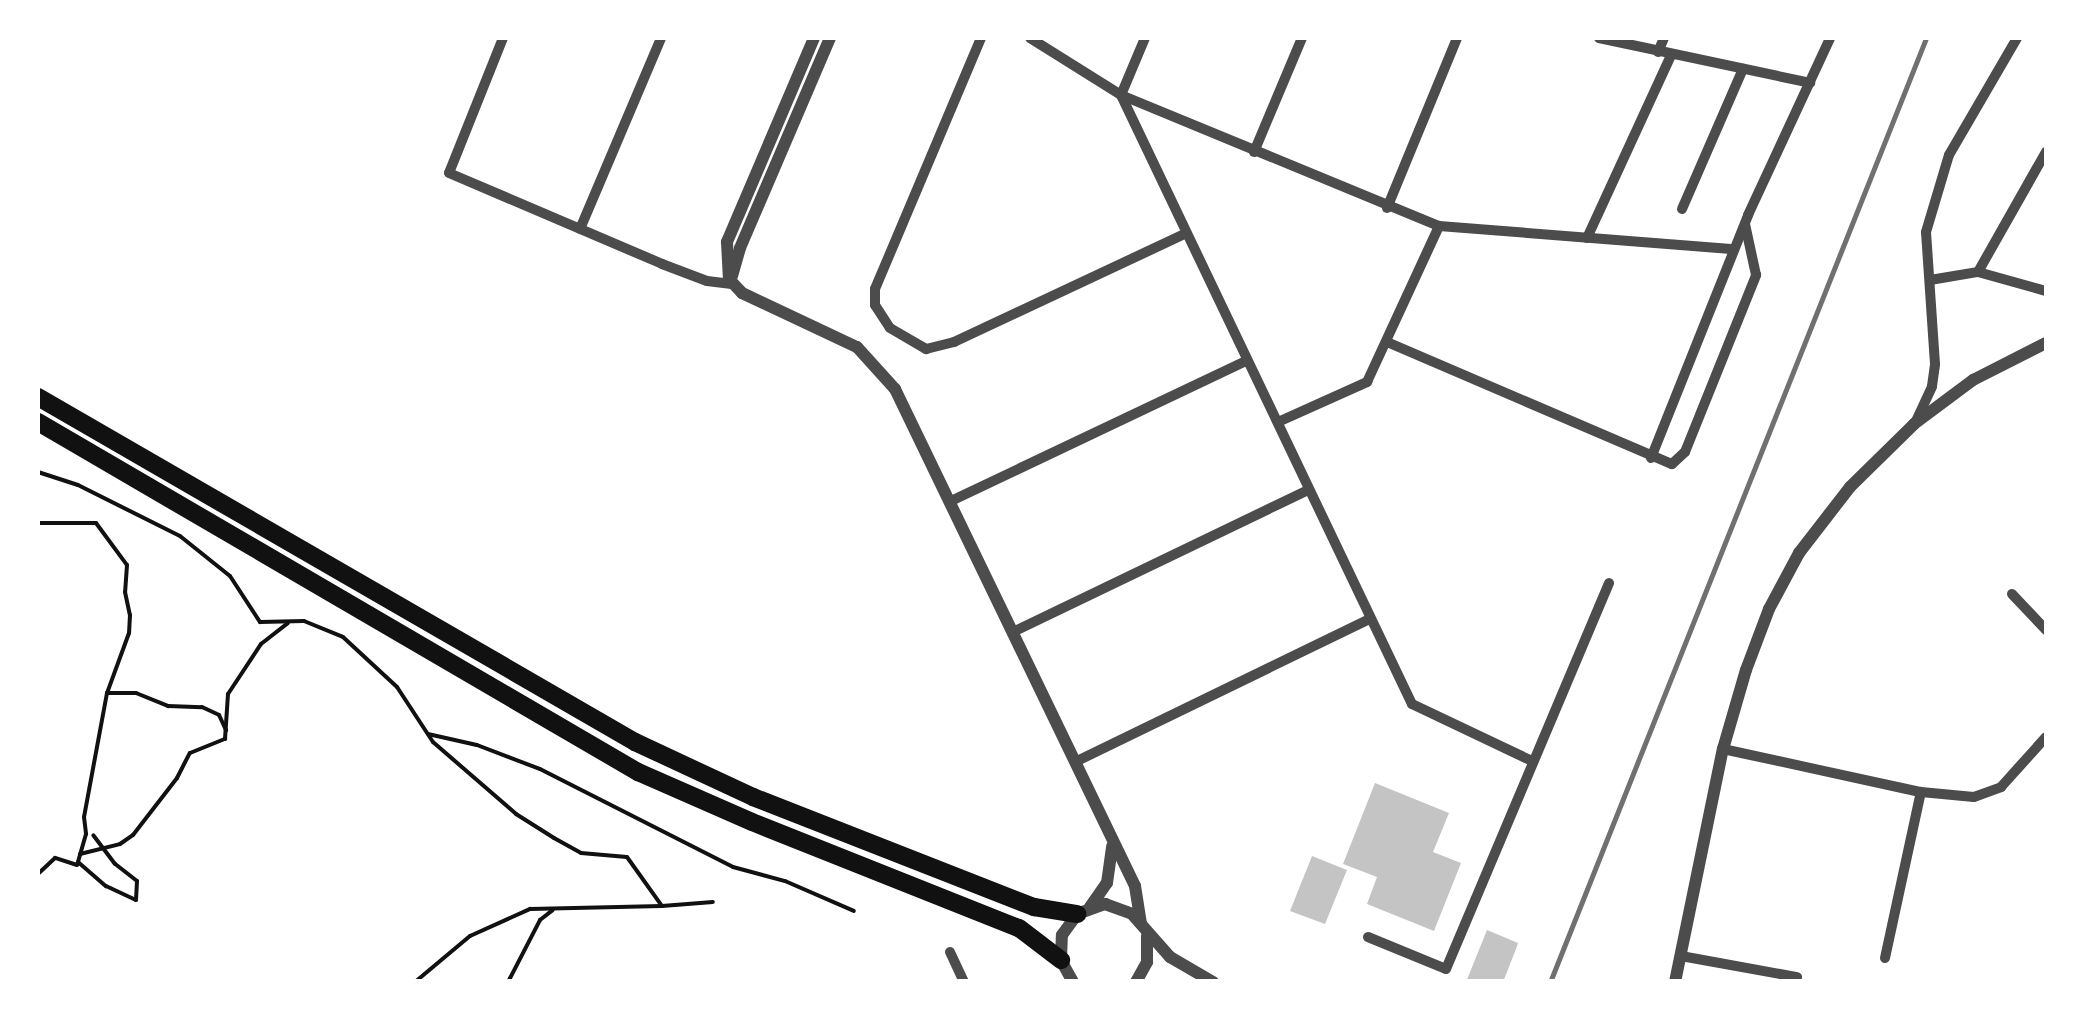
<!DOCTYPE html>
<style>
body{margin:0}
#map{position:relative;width:2084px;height:1019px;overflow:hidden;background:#fff;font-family:"Source Sans 3",sans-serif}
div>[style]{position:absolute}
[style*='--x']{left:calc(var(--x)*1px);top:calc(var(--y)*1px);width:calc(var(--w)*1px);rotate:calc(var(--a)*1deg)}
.building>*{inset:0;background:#c4c4c4}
.path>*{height:4px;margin:-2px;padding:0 2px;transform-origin:2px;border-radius:2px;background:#111}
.minor>*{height:10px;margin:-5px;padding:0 5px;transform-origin:5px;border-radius:5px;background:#4c4c4c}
.tertiary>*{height:12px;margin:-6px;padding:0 6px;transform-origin:6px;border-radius:6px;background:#4c4c4c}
.trunk>*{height:18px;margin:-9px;padding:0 9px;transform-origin:9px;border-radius:9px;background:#111}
.rail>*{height:5px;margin:-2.5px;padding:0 2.5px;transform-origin:2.5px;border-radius:2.5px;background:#707070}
span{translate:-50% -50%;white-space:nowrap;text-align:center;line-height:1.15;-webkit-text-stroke:8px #fff;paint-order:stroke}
.frame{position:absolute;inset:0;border:40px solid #fff;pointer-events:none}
</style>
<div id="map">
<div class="building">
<i style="clip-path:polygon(1375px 783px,1449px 813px,1433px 852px,1461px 863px,1434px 931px,1367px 904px,1377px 877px,1343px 864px)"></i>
<i style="clip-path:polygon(1312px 856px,1347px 870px,1325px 924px,1290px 911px)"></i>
<i style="clip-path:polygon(1487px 930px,1518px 943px,1516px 949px,1503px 982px,1466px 982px)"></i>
</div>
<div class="path">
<i style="--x:38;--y:472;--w:42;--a:18"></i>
<i style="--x:78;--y:485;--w:114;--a:26.6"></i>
<i style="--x:180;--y:536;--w:64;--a:38.7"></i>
<i style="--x:230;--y:576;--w:55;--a:56.9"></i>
<i style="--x:260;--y:622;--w:44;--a:-1.3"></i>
<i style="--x:304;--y:621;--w:42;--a:22.3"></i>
<i style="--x:343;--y:637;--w:74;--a:42.8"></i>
<i style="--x:397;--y:687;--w:66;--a:56.8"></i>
<i style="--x:433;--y:742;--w:110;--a:40.9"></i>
<i style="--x:516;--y:814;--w:45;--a:32.3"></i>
<i style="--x:554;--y:838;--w:31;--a:29"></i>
<i style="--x:581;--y:853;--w:46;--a:5"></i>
<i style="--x:627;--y:857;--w:60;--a:54.5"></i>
<i style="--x:662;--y:906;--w:51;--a:-4.5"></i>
<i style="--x:38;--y:523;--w:58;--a:0"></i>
<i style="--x:96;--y:523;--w:52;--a:53.6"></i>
<i style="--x:127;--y:565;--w:27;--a:94"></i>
<i style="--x:125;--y:592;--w:24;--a:78"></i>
<i style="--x:130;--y:615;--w:18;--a:93"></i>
<i style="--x:129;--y:633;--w:64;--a:110.1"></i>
<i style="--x:107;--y:693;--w:126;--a:100.5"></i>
<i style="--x:84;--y:817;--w:17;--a:83"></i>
<i style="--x:86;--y:834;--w:32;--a:106"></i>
<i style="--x:77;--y:865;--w:23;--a:-162"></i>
<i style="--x:55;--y:858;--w:23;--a:137"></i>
<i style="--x:107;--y:693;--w:29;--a:0"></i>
<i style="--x:136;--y:693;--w:35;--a:22"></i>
<i style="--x:168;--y:706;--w:34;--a:2"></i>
<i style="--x:202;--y:707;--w:19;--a:25"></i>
<i style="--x:219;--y:715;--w:17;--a:65"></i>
<i style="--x:428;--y:734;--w:50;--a:12.7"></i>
<i style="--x:477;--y:745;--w:67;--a:20.9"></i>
<i style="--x:540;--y:769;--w:216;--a:26.9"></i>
<i style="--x:733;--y:867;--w:54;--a:15.1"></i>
<i style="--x:785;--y:881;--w:75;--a:23.5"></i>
<i style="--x:80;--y:854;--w:41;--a:-14"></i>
<i style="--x:120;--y:844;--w:16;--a:-35"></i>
<i style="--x:133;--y:835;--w:72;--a:-52.3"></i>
<i style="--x:177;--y:778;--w:28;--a:-63"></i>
<i style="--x:190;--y:753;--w:38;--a:-22"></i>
<i style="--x:225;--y:739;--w:45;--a:-86.2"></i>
<i style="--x:228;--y:694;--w:60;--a:-56.6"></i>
<i style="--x:261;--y:644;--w:34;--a:-38"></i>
<i style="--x:78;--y:862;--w:37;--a:41"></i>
<i style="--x:106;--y:886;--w:33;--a:25"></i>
<i style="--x:136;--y:900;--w:19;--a:-87"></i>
<i style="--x:137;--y:881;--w:28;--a:-142"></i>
<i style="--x:115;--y:864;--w:36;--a:-127"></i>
<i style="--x:415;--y:982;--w:72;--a:-39.9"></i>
<i style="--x:470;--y:936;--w:66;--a:-24.2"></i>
<i style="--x:530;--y:909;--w:132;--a:-1.3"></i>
<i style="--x:508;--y:982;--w:70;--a:-62.7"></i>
<i style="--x:540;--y:920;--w:16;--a:-38"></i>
</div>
<div class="minor">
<i style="--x:503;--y:38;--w:145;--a:111.8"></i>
<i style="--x:449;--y:173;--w:232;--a:23.1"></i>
<i style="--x:662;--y:264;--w:48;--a:20.7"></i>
<i style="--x:707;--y:281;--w:25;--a:7"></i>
<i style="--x:981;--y:38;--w:272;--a:112.9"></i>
<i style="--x:875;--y:289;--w:16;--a:90"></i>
<i style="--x:875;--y:305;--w:27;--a:57"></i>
<i style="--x:890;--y:328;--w:42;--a:30.3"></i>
<i style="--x:926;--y:349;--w:29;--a:-14"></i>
<i style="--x:954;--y:342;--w:255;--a:-25.1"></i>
<i style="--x:1030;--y:38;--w:107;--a:32.1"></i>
<i style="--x:1121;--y:95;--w:344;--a:22.4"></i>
<i style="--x:1439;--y:226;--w:296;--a:4.5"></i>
<i style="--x:1599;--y:38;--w:216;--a:12"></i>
<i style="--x:1658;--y:52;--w:15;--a:-67"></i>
<i style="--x:1121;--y:95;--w:675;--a:64.46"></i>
<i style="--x:1412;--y:704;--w:133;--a:25.4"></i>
<i style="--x:1121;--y:95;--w:62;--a:-67.2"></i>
<i style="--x:1254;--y:152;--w:124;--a:-67.2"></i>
<i style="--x:1387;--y:208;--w:184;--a:-67.6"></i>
<i style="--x:1682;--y:209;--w:153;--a:-66.5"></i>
<i style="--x:580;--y:229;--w:207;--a:-67"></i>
<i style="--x:1587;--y:238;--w:201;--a:-65.3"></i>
<i style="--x:1978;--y:272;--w:138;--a:-60.5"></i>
<i style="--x:1930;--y:280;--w:49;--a:-9.5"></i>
<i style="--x:1978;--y:272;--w:71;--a:15.6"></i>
<i style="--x:1387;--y:342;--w:310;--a:23.2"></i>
<i style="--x:1672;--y:464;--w:18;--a:-43"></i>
<i style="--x:1685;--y:452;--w:191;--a:-68.1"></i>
<i style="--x:1756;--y:275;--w:52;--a:-102.2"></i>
<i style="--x:1916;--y:421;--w:38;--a:-65"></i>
<i style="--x:1932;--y:386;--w:22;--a:-82"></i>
<i style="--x:1935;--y:364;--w:132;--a:-93.9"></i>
<i style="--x:1926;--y:232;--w:80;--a:-73.4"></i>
<i style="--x:1949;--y:155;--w:135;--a:-59.8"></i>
<i style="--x:1278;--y:422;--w:98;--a:-24.2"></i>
<i style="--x:1367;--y:382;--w:172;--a:-65.2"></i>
<i style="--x:1651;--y:458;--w:262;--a:-68.2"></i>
<i style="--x:1748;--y:215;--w:195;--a:-65.1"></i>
<i style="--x:951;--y:501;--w:327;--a:-25.4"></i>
<i style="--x:2012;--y:594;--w:50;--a:46.6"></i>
<i style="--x:1013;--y:632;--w:327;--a:-25.7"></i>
<i style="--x:1723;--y:749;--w:203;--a:12.3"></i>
<i style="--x:1921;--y:792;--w:53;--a:5.4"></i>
<i style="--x:1974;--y:797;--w:29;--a:-20"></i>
<i style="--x:2001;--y:787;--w:67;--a:-48"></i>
<i style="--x:1075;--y:762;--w:328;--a:-25.9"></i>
<i style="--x:1368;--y:937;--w:84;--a:22.3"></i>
<i style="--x:1446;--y:969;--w:419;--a:-67.1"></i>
<i style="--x:950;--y:952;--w:33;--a:65"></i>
<i style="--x:1681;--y:956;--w:118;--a:10.3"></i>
<i style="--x:1885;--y:958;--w:170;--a:-77.8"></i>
</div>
<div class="tertiary">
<i style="--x:814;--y:38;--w:222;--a:113.1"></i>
<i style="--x:727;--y:242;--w:37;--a:87"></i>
<i style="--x:729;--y:279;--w:19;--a:47"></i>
<i style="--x:742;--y:293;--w:127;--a:25.2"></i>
<i style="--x:857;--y:347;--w:57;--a:47.9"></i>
<i style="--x:895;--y:389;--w:552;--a:64.22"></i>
<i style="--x:1135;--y:886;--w:38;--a:81"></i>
<i style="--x:732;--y:276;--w:29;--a:-74"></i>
<i style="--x:740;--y:248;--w:228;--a:-66.8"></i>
<i style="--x:1090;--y:907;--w:29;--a:-55"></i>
<i style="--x:1107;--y:883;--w:37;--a:-82"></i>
<i style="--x:1073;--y:982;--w:25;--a:-119"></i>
<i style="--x:1061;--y:960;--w:25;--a:-88"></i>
<i style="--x:1062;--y:935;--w:26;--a:-54"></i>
<i style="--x:1077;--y:914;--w:30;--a:-20"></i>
<i style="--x:1105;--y:904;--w:29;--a:20"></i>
<i style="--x:1132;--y:914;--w:57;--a:48.5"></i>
<i style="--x:1170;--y:957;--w:50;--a:30.2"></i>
<i style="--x:1136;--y:982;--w:23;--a:-61"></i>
<i style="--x:1147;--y:962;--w:26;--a:-90"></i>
<i style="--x:1675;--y:982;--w:238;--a:-78.4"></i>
<i style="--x:1723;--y:749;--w:82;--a:-73.8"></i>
<i style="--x:1746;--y:670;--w:65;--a:-69.3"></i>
<i style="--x:1769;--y:609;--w:64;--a:-61.8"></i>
<i style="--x:1799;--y:553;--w:83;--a:-52.3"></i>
<i style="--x:1850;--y:487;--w:90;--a:-44.5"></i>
<i style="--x:1914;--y:424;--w:74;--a:-36.7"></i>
<i style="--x:1973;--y:380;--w:82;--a:-26.9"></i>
</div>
<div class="trunk">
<i style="--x:38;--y:397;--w:690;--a:30.02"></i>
<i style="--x:635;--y:742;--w:130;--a:25"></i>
<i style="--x:753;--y:797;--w:302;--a:21.4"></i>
<i style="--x:1034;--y:907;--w:44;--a:9.2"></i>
<i style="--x:38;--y:422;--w:695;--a:30.26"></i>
<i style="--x:638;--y:772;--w:124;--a:23.7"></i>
<i style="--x:752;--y:822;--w:287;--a:21.7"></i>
<i style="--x:1019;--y:928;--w:53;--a:37.3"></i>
</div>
<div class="rail">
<i style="--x:1550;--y:982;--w:1016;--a:-68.28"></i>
</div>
<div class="frame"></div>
</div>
